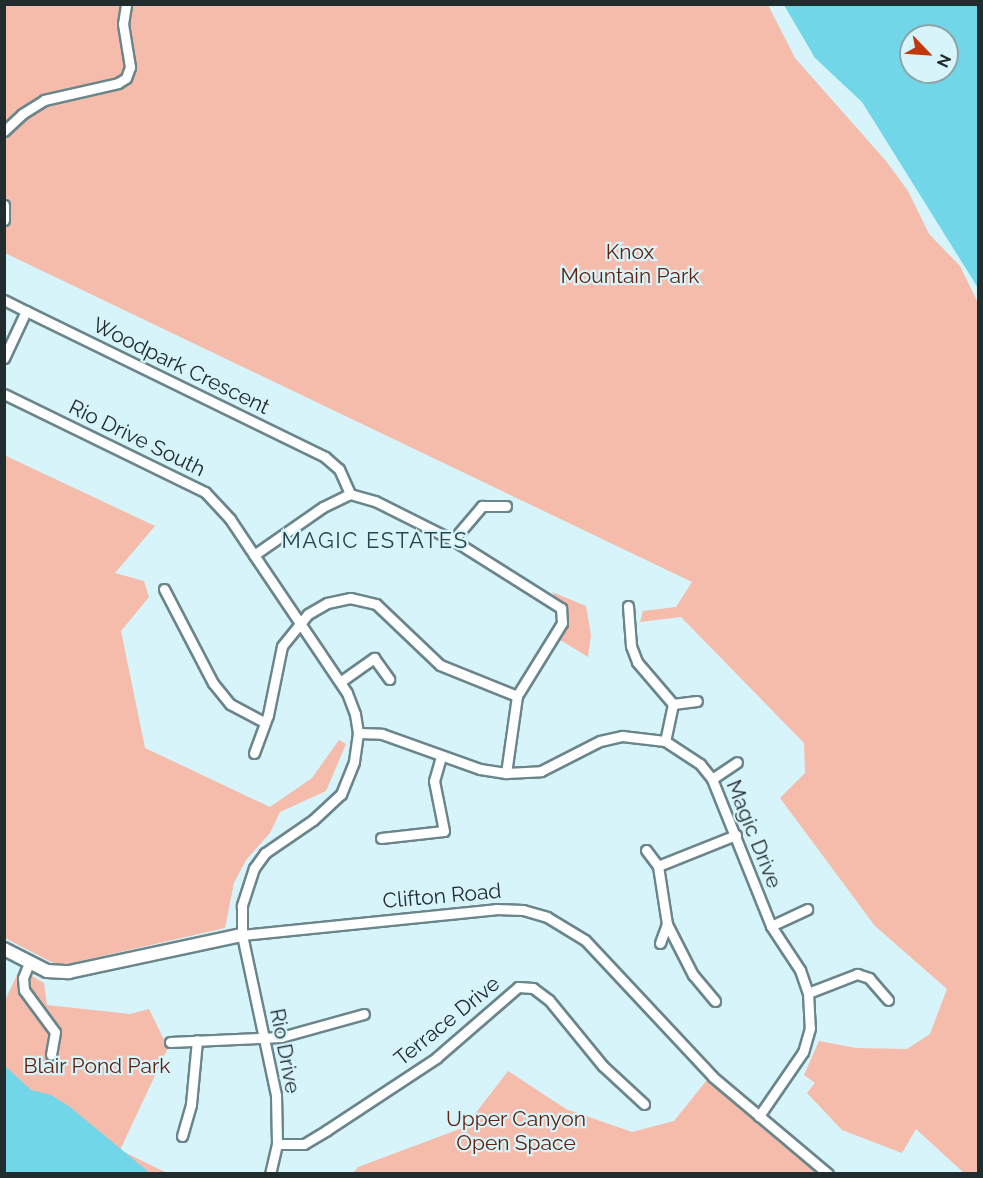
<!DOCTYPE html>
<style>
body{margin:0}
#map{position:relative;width:983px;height:1178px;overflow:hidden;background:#d6f4fa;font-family:Raleway,sans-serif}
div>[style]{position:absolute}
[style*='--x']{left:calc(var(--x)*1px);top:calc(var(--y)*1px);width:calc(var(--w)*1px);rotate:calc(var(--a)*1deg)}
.green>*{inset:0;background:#f5bbab}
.water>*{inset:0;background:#72d6e9}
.roads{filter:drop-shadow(2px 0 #6b868b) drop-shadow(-2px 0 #6b868b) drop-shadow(0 2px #6b868b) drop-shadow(0 -2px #6b868b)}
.minor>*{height:9px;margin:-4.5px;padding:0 4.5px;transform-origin:4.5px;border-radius:4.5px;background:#fff}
.major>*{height:12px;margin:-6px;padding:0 6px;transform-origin:6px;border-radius:6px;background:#fff}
span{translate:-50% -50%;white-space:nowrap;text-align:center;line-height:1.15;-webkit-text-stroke:4.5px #d6f4fa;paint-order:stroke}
.park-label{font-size:21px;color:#63200d}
.street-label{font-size:21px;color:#202c2e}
.neighbourhood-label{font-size:22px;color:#2a4449;letter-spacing:1.5px}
.frame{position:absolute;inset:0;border:6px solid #202c2e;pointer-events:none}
.north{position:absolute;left:899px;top:24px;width:60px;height:60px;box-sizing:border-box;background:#d6f4fa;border:2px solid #8da4a8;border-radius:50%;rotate:115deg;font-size:16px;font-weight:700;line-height:24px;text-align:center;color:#202c2e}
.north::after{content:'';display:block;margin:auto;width:21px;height:27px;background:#c1380b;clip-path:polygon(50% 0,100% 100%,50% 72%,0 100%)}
</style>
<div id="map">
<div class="green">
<i style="clip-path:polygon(5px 5px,768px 5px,795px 58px,886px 161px,908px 191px,929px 234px,960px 266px,978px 303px,978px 1173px,964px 1173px,916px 1129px,902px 1153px,842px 1130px,807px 1093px,815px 1083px,804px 1075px,819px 1041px,856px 1048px,907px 1049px,930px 1034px,947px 989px,875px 926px,780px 798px,805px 773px,804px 743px,681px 617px,640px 622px,643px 611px,676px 607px,692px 582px,5px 253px)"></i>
<i style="clip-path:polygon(4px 455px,155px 526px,115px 573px,144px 581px,149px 597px,121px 631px,145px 748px,270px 807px,312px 778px,339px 740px,346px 744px,326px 791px,280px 812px,270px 833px,246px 860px,234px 883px,225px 928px,59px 966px,5px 938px)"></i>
<i style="clip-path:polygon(552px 592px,586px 606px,591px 635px,588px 657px,554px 636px,563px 606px)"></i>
<i style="clip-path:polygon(20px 969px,44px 983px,47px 1005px,130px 1014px,149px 1009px,168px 1048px,120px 1150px,167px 1173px,138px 1173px,48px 1102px,5px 1075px,5px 1000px)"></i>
<i style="clip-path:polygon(508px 1071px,566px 1109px,632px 1132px,674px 1121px,707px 1080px,822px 1174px,352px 1174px,358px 1167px,465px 1127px)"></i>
</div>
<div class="water">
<i style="clip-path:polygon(evenodd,784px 5px,978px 5px,978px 288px,862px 102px,815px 58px,784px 5px,911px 36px,947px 36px,947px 72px,911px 72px,911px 36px)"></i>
<i style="clip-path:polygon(5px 1066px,31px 1090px,51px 1095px,70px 1107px,150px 1173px,5px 1173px)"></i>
</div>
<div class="roads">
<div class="minor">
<i style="--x:4;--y:131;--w:25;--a:-43"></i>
<i style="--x:22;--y:114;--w:26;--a:-32"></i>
<i style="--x:44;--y:100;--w:76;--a:-12.9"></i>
<i style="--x:118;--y:83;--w:9;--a:-32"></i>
<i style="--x:126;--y:78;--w:12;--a:-70"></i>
<i style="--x:130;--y:67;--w:44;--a:-99.2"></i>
<i style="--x:123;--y:24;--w:20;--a:-81"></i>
<i style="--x:4;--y:205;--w:15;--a:90"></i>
<i style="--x:4;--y:300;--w:25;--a:27"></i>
<i style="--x:4;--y:358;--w:52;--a:-64.9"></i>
<i style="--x:26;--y:311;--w:333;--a:26"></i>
<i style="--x:325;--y:457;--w:18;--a:41"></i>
<i style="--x:339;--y:469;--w:27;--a:66"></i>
<i style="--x:4;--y:394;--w:224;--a:26"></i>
<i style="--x:205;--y:492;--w:37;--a:47"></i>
<i style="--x:230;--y:519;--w:43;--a:56.3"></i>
<i style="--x:254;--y:555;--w:166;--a:56"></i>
<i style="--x:347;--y:693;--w:22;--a:69"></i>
<i style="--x:355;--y:714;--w:19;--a:81"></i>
<i style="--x:358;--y:733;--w:29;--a:98"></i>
<i style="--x:354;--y:762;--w:35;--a:112"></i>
<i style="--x:341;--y:794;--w:38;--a:137"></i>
<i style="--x:313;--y:820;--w:58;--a:145.5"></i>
<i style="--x:265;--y:853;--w:19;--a:126"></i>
<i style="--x:254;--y:868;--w:40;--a:108"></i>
<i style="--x:242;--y:906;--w:29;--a:90"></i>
<i style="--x:242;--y:935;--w:164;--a:78"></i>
<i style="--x:276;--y:1095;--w:49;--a:88.8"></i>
<i style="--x:277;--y:1144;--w:31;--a:103"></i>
<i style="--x:453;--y:540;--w:45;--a:-49.5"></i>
<i style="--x:482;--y:506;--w:24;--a:0"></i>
<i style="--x:254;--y:555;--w:84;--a:-34.8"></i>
<i style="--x:323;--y:507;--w:30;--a:-26"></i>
<i style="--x:350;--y:494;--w:26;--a:16"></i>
<i style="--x:375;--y:501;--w:87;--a:26.6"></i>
<i style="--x:453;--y:540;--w:128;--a:32.2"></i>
<i style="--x:561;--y:608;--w:15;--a:86"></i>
<i style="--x:562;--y:623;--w:86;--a:121.7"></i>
<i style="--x:517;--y:696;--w:78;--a:98.1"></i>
<i style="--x:164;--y:589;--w:106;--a:62.5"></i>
<i style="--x:213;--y:683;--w:27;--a:51"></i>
<i style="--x:230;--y:704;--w:36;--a:28"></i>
<i style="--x:628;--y:606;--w:40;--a:85.7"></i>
<i style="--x:631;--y:646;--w:17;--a:69"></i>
<i style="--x:637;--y:662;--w:55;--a:49.4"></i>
<i style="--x:673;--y:704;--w:38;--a:102"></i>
<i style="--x:340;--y:682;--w:42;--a:-35.2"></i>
<i style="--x:374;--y:658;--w:26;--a:54"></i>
<i style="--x:673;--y:704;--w:24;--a:-7"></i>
<i style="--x:358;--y:733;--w:24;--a:2"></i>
<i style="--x:382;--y:734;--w:104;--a:19.7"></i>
<i style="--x:480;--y:769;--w:26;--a:9"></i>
<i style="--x:506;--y:773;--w:35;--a:-3"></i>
<i style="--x:541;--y:771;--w:66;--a:-27"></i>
<i style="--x:600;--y:741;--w:23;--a:-13"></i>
<i style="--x:622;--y:736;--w:43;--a:6.6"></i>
<i style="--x:665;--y:741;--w:42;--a:33.3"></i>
<i style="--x:700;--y:764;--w:19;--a:51"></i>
<i style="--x:712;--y:779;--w:158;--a:68.1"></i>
<i style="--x:771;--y:926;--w:53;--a:56.6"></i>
<i style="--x:800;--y:970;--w:24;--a:71"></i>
<i style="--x:808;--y:993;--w:35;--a:87"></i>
<i style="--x:810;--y:1028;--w:25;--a:106"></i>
<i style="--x:803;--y:1052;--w:78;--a:124.5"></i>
<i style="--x:254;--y:753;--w:40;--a:-69.8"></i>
<i style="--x:268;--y:715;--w:70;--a:-78.5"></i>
<i style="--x:282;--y:646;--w:41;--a:-50.9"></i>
<i style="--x:308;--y:614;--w:22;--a:-30"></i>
<i style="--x:327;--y:603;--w:24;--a:-12"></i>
<i style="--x:350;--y:598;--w:27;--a:13"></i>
<i style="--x:376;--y:604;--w:88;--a:43.6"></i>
<i style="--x:440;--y:665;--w:83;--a:21.9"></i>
<i style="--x:712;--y:779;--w:30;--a:-34"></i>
<i style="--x:381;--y:838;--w:63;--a:-6.3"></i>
<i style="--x:444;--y:831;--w:51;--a:-101.3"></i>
<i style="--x:434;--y:781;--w:26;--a:-74"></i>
<i style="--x:646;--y:850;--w:20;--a:53"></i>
<i style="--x:771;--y:926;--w:40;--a:-25"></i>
<i style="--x:242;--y:935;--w:255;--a:-5.8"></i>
<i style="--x:496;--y:909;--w:27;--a:2"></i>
<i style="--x:523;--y:910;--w:25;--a:16"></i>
<i style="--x:547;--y:917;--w:44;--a:31.2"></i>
<i style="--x:585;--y:940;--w:187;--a:46.9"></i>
<i style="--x:713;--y:1077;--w:150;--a:40.1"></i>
<i style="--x:660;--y:943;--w:20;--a:-70"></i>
<i style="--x:29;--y:963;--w:16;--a:112"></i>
<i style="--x:23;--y:978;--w:12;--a:85"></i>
<i style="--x:24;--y:990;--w:52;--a:53.6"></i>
<i style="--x:55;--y:1032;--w:23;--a:100"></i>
<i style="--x:808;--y:993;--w:53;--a:-21.2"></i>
<i style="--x:857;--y:974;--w:13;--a:18"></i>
<i style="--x:869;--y:978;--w:29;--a:49"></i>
<i style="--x:715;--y:1001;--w:34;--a:-130"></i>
<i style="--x:693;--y:975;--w:57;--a:-117"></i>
<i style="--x:667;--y:924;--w:59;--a:-98.8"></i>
<i style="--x:658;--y:866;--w:84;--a:-21.7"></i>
<i style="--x:170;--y:1042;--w:111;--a:-2.6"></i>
<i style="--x:281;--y:1037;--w:86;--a:-15.5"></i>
<i style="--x:182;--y:1136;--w:33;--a:-74"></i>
<i style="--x:191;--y:1104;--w:64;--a:-84.6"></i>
<i style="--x:277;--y:1144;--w:27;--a:0"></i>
<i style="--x:304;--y:1144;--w:27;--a:-31"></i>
<i style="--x:327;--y:1130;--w:131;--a:-33.4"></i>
<i style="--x:436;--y:1058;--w:108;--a:-40.9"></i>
<i style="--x:518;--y:987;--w:15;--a:4"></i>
<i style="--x:533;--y:988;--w:20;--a:37"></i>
<i style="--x:549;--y:1000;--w:85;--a:50.7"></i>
<i style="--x:603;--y:1066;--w:56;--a:42.8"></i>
</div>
<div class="major">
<i style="--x:4;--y:949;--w:48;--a:27.1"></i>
<i style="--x:47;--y:971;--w:22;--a:3"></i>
<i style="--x:69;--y:972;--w:177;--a:-12.1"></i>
</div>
</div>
<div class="park-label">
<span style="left:630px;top:264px">Knox<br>Mountain Park</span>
<span style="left:97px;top:1066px">Blair Pond Park</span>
<span style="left:516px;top:1131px">Upper Canyon<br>Open Space</span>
</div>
<div class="street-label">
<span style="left:181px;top:366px;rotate:26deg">Woodpark Crescent</span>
<span style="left:137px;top:438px;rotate:26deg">Rio Drive South</span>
<span style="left:754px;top:834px;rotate:68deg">Magic Drive</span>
<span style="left:442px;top:896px;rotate:-5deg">Clifton Road</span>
<span style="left:447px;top:1021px;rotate:-39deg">Terrace Drive</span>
<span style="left:285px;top:1051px;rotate:79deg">Rio Drive</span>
</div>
<div class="neighbourhood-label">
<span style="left:375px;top:541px">MAGIC ESTATES</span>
</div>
<div class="frame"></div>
<div class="north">N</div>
</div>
